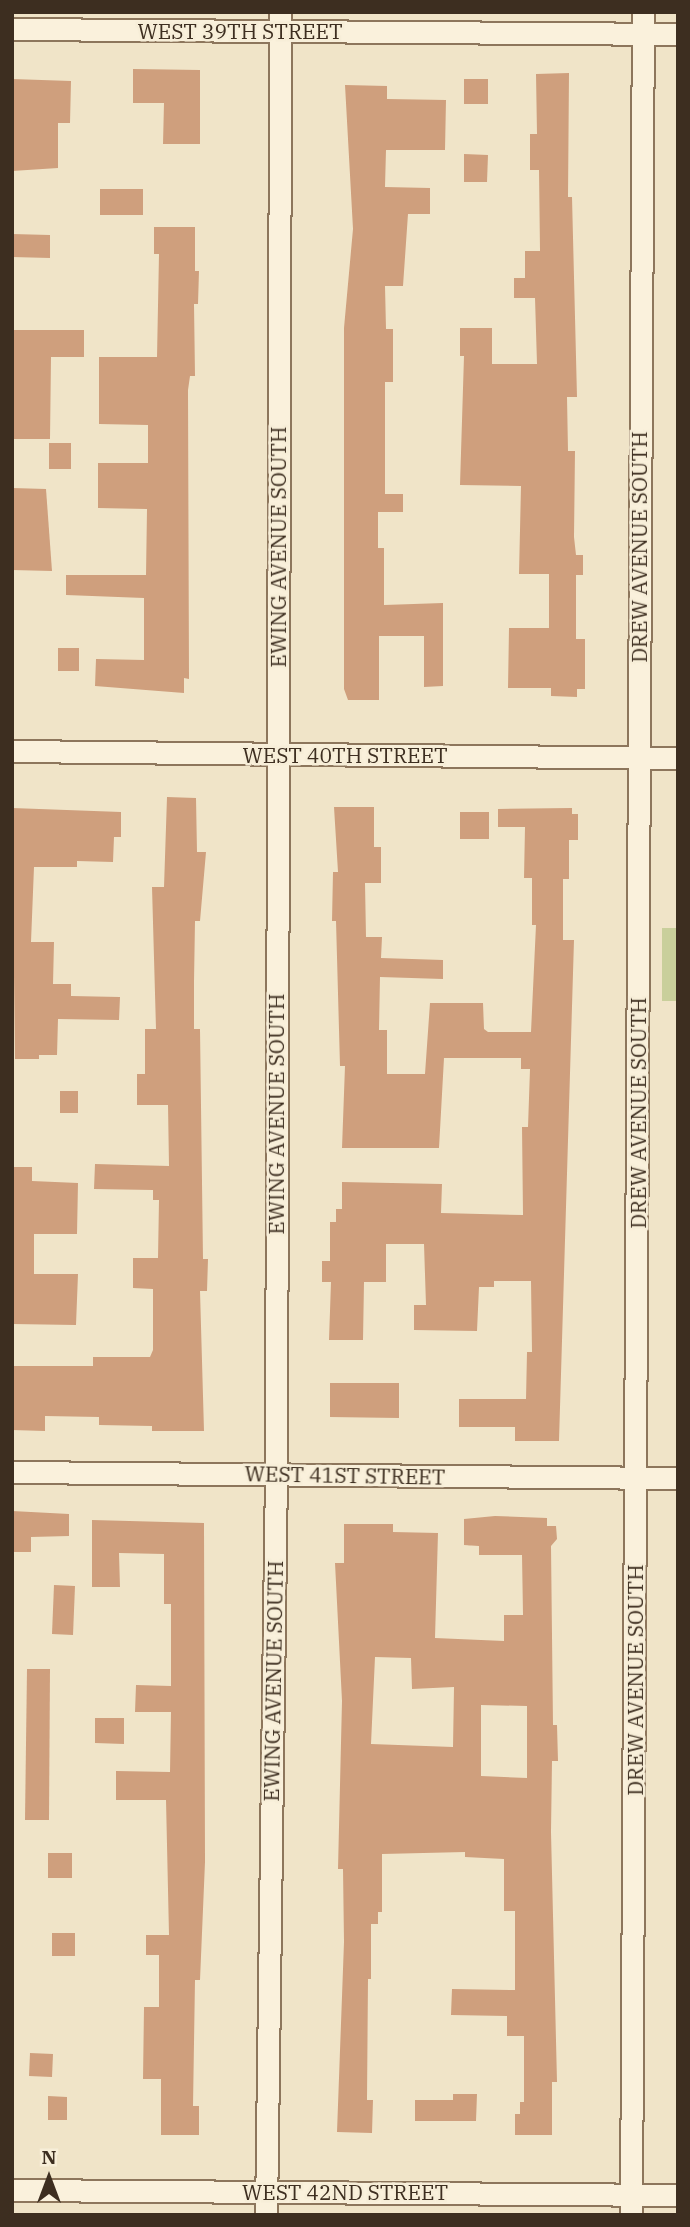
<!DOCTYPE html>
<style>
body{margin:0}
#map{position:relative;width:690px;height:2227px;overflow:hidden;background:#f0e4c8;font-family:"IBM Plex Serif",serif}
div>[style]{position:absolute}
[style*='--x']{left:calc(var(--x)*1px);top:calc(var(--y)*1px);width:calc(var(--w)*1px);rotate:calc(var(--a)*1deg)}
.green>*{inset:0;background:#c9cf9b}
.building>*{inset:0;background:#cf9f7d}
.roads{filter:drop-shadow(2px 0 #8d765c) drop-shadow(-2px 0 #8d765c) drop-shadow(0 2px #8d765c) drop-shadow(0 -2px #8d765c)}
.street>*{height:21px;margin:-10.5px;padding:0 10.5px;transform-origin:10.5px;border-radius:10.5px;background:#faf1dc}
span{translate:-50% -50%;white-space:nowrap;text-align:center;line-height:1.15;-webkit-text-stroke:5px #f7eed8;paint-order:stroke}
.street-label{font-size:21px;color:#3d2e20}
.frame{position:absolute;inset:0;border:14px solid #3d2e20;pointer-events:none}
.north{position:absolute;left:14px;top:2143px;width:70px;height:70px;-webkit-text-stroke:5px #f7eed8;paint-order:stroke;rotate:0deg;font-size:19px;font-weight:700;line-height:28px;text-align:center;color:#3d2e20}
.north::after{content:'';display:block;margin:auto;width:24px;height:32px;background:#3d2e20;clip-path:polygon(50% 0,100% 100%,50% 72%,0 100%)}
</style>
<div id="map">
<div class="green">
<i style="clip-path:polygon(662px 928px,678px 928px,678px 1001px,662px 1001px)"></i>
</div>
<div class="building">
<i style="clip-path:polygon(133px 69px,200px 70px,200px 144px,163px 144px,164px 103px,133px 103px)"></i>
<i style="clip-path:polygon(569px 73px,568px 197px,572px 197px,577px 397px,567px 397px,568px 451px,575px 451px,574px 537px,576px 555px,583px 555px,583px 575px,576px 575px,576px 639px,585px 639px,585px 689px,577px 689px,577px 697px,551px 696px,551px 688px,508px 688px,509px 628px,549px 628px,549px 574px,519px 574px,521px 486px,460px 485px,464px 356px,460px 356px,460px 328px,492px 328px,492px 364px,537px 364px,535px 298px,514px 298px,514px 278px,525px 278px,525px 251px,540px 251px,539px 170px,530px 170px,530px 134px,537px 134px,536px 74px)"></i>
<i style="clip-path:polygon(12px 79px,71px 81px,70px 123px,58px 123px,58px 168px,12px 171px)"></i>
<i style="clip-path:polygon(464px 79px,488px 79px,488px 104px,464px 104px)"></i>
<i style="clip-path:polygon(345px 85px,387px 86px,387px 99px,446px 100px,445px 150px,386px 150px,385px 187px,430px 188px,430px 214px,408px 214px,403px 286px,385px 286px,386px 329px,393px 329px,393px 382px,385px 382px,385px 494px,403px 494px,403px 512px,378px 512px,378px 548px,384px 548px,384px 605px,443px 603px,443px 686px,424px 687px,424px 636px,379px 636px,379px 700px,348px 700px,344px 689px,344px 328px,353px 229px)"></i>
<i style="clip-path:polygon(464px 154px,488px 155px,487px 182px,464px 182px)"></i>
<i style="clip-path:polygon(100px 189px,143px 189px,143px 215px,100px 215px)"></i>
<i style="clip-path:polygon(154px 227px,195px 227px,195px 271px,199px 271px,198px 304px,194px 304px,195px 376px,190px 376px,188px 390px,189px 679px,184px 678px,184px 693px,95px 686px,96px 659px,144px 660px,144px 598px,66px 595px,66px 575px,146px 575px,147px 509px,98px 508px,98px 463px,148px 463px,148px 425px,99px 424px,99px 357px,157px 357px,159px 254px,154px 254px)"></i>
<i style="clip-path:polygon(12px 234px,50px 235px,50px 258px,12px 257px)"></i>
<i style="clip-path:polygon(12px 330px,84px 330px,84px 357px,51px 357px,50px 439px,12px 439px)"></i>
<i style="clip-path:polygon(49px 443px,71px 443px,71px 469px,49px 469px)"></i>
<i style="clip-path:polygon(12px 488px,46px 489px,52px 571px,12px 570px)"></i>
<i style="clip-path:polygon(58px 648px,79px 648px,79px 671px,58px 671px)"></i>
<i style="clip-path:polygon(167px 797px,196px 798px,197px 852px,206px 852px,200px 921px,195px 921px,194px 982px,194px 1029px,200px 1029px,203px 1259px,208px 1259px,207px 1291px,200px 1291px,204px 1431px,152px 1431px,152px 1426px,99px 1425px,99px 1417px,45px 1416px,45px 1431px,12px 1430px,12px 1366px,93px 1366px,93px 1357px,150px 1357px,153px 1350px,153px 1289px,133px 1288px,133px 1258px,158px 1258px,159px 1200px,153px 1200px,153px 1190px,94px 1189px,95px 1164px,169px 1166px,168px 1105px,137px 1105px,137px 1074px,145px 1074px,145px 1029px,156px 1029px,152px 887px,164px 887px)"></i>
<i style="clip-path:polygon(334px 807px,374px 807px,374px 847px,381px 847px,381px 883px,365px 883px,366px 937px,382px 937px,381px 958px,443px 960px,443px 979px,380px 977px,379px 1030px,387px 1030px,387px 1074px,425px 1074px,430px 1003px,483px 1003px,484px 1029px,488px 1032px,531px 1032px,536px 925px,532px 925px,532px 878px,524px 878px,525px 827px,498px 827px,498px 809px,572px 808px,572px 814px,578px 814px,578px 840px,569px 840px,569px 879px,563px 879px,563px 940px,574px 940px,559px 1441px,515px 1441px,515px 1427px,459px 1427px,459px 1399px,526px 1399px,527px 1352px,532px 1352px,531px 1281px,494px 1281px,494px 1287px,479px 1287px,477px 1331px,414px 1330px,414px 1305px,426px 1305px,424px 1244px,386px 1244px,386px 1282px,364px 1282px,363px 1340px,329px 1340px,331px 1282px,322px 1282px,322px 1261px,330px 1261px,330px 1222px,336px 1222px,336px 1209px,342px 1209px,342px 1182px,442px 1184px,441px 1213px,523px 1215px,522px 1127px,528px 1127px,530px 1069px,521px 1069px,521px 1058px,444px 1058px,439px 1148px,342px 1148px,345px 1066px,340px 1066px,336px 921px,332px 921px,333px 872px,338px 872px)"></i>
<i style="clip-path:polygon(12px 808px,121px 812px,121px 837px,114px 837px,113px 862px,77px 861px,77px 867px,34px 867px,31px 942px,54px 942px,53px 984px,71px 984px,71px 996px,120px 997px,119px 1020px,58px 1019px,57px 1055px,39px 1055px,39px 1059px,15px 1059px)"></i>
<i style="clip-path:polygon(460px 812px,489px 812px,489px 839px,460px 839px)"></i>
<i style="clip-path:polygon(60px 1091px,78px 1091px,78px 1113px,60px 1113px)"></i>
<i style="clip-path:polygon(12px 1167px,32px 1167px,32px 1181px,78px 1183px,77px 1234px,34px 1234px,34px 1274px,78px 1274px,76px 1325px,12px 1324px)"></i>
<i style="clip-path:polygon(330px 1383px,399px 1383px,399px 1418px,330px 1417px)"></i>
<i style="clip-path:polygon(12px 1511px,69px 1514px,69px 1536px,31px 1537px,31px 1552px,12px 1552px)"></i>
<i style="clip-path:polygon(evenodd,495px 1516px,547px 1518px,547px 1526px,556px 1526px,557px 1539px,551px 1546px,553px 1725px,557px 1725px,558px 1761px,552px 1761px,551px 1832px,557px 2082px,552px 2082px,552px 2135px,515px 2135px,515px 2114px,520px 2114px,520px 2102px,524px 2102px,524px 2036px,507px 2036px,507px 2016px,451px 2015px,452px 1989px,515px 1990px,515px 1911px,504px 1911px,504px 1859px,465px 1857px,465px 1852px,382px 1854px,382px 1912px,378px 1912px,378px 1924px,371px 1924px,371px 1979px,368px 1979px,367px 2100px,373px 2100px,372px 2133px,337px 2132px,344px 1942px,343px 1869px,338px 1869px,342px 1701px,335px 1563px,344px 1563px,344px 1524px,393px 1524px,393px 1532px,438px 1533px,435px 1638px,504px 1641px,504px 1615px,523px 1615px,522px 1555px,479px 1555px,479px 1546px,464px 1545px,464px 1519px,495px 1516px,375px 1657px,411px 1658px,412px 1689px,454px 1687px,453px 1747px,371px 1744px,375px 1657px,495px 1516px,481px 1705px,527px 1706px,527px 1778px,481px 1776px,481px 1705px)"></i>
<i style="clip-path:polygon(92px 1520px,204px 1523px,205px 1862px,200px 1980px,195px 1980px,193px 2106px,199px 2106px,199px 2135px,161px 2135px,161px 2079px,143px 2079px,144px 2007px,159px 2007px,159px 1955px,146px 1955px,146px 1935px,169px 1935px,166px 1800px,116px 1800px,116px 1771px,170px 1772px,171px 1712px,135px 1712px,136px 1685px,171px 1686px,171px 1604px,164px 1604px,164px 1554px,119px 1553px,120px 1587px,92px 1587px)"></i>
<i style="clip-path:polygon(54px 1585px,75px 1586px,73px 1635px,52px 1634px)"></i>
<i style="clip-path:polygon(27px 1669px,50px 1669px,49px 1820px,25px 1820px)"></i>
<i style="clip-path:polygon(95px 1718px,124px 1718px,124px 1744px,95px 1743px)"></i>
<i style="clip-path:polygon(48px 1853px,72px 1853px,72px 1878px,48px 1878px)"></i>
<i style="clip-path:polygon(52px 1933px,75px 1933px,75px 1956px,52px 1956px)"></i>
<i style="clip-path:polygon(30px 2053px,53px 2054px,52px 2077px,29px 2076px)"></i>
<i style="clip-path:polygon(453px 2094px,477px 2094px,476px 2121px,415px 2121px,415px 2100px,453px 2100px)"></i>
<i style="clip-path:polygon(48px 2096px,67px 2097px,67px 2120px,48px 2120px)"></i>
</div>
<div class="roads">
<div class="street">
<i style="--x:12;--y:29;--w:666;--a:0.43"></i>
<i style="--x:12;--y:751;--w:666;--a:0.6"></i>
<i style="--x:12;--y:1472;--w:666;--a:0.52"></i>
<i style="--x:12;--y:2190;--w:666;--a:0.43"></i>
<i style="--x:266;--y:2215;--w:741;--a:-89.23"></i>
<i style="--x:276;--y:1474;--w:1462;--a:-89.84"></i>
<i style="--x:631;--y:2215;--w:2203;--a:-89.69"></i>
</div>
</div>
<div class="street-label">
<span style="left:240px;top:31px">WEST 39TH STREET</span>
<span style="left:278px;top:547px;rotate:-90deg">EWING AVENUE SOUTH</span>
<span style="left:639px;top:547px;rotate:-90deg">DREW AVENUE SOUTH</span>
<span style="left:345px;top:755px">WEST 40TH STREET</span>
<span style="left:638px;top:1113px;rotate:-90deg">DREW AVENUE SOUTH</span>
<span style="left:276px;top:1114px;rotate:-90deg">EWING AVENUE SOUTH</span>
<span style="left:345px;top:1475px;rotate:1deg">WEST 41ST STREET</span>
<span style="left:635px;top:1680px;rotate:-90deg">DREW AVENUE SOUTH</span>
<span style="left:273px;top:1681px;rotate:-89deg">EWING AVENUE SOUTH</span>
<span style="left:345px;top:2192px">WEST 42ND STREET</span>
</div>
<div class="frame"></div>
<div class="north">N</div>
</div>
